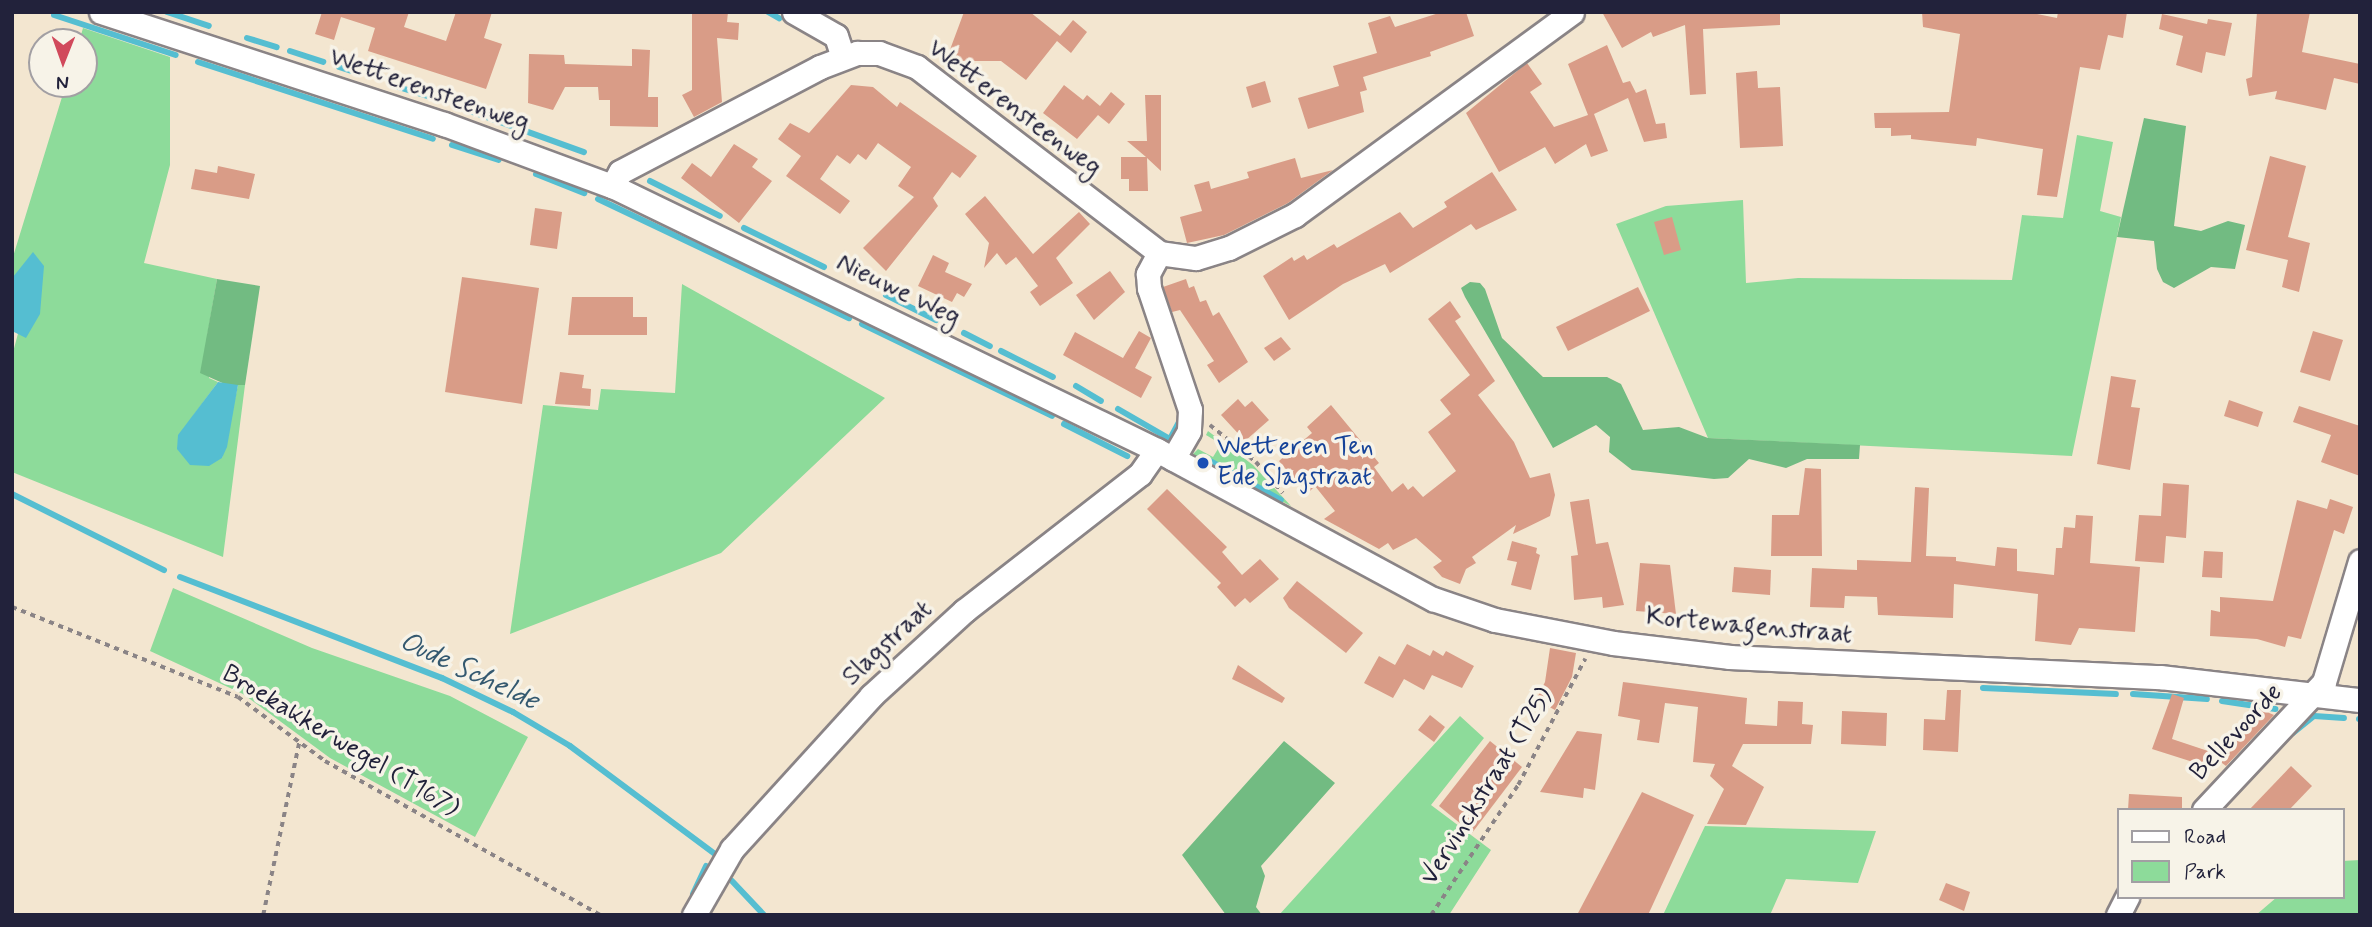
<!DOCTYPE html>
<style>
body{margin:0}
#map{position:relative;width:2372px;height:927px;overflow:hidden;background:#f3e6d0;font-family:Mynerve,sans-serif}
div>[style]{position:absolute}
[style*='--x']{left:calc(var(--x)*1px);top:calc(var(--y)*1px);width:calc(var(--w)*1px);rotate:calc(var(--a)*1deg)}
.green>*{inset:0;background:#8ddb9a}
.forest>*{inset:0;background:#72bb82}
.water>*{inset:0;background:#55bed1}
.stream>*{height:6px;margin:-3px;padding:0 3px;transform-origin:3px;border-radius:3px;background:#55bed1}
.building>*{inset:0;background:#d99c87}
.path>*{height:3.5px;margin-top:-1.75px;transform-origin:0;background:repeating-linear-gradient(90deg,#8a8486 0 5px,transparent 0 10px)}
.roads{filter:drop-shadow(2px 0 #8a8486) drop-shadow(-2px 0 #8a8486) drop-shadow(0 2px #8a8486) drop-shadow(0 -2px #8a8486)}
.minor>*{height:23px;margin:-11.5px;padding:0 11.5px;transform-origin:11.5px;border-radius:11.5px;background:#fff}
.dots>*{width:19px;height:19px;translate:-50% -50%;box-sizing:border-box;border:4px solid #f7f3e8;border-radius:50%}
span{translate:-50% -50%;white-space:nowrap;text-align:center;line-height:1.15;-webkit-text-stroke:7px #f7f3e8;paint-order:stroke}
.street-label{font-size:26px;color:#22223b}
.transit-label{font-size:26px;color:#164399}
.left{translate:0 -50%;text-align:left}
.water-label{font-size:28px;color:#345970;font-style:italic}
.frame{position:absolute;inset:0;border:14px solid #22223b;pointer-events:none}
.legend{position:absolute;left:2117px;top:808px;width:228px;height:91px;box-sizing:border-box;background:#f7f3e8;border:2px solid #a29fa3;margin:0;padding:9px 12px;list-style:none;font-size:21px;color:#22223b}
.legend li{display:flex;align-items:center;gap:14px;height:35px}
.legend b{width:35px;border:2px solid #a29fa3}
.north{position:absolute;left:28px;top:28px;width:70px;height:70px;box-sizing:border-box;background:#f7f3e8;border:2px solid #a29fa3;border-radius:50%;rotate:181deg;font-size:19px;font-weight:700;line-height:28px;text-align:center;color:#22223b}
.north::after{content:'';display:block;margin:auto;width:24px;height:32px;background:#d1495b;clip-path:polygon(50% 0,100% 100%,50% 72%,0 100%)}
</style>
<div id="map">
<div class="green">
<i style="clip-path:polygon(83px 28px,170px 57px,170px 165px,144px 263px,217px 279px,207px 337px,209px 378px,218px 382px,193px 416px,222px 458px,238px 385px,245px 385px,223px 557px,12px 472px,12px 356px,20px 326px,12px 324px,12px 260px,66px 84px,84px 84px,84px 42px,79px 42px)"></i>
<i style="clip-path:polygon(2077px 135px,2113px 142px,2100px 211px,2121px 217px,2072px 456px,1708px 438px,1616px 224px,1666px 206px,1743px 200px,1746px 283px,1798px 278px,2012px 280px,2022px 215px,2063px 218px)"></i>
<i style="clip-path:polygon(682px 284px,885px 398px,721px 553px,510px 634px,543px 405px,598px 410px,601px 389px,675px 393px)"></i>
<i style="clip-path:polygon(1208px 431px,1253px 465px,1291px 506px,1192px 455px,1198px 449px,1213px 457px,1221px 444px,1206px 435px)"></i>
<i style="clip-path:polygon(173px 588px,312px 648px,450px 696px,528px 737px,475px 837px,330px 758px,243px 694px,150px 651px)"></i>
<i style="clip-path:polygon(1460px 716px,1484px 738px,1431px 805px,1491px 850px,1449px 915px,1279px 915px)"></i>
<i style="clip-path:polygon(1705px 826px,1876px 831px,1858px 883px,1786px 879px,1770px 915px,1663px 915px)"></i>
<i style="clip-path:polygon(2360px 860px,2360px 915px,2256px 915px,2277px 897px,2342px 897px,2342px 861px)"></i>
</div>
<div class="forest">
<i style="clip-path:polygon(2144px 118px,2186px 126px,2174px 226px,2201px 231px,2228px 221px,2245px 225px,2235px 269px,2211px 267px,2174px 288px,2163px 282px,2157px 269px,2154px 241px,2117px 237px)"></i>
<i style="clip-path:polygon(217px 279px,260px 286px,245px 385px,227px 385px,200px 373px)"></i>
<i style="clip-path:polygon(1470px 282px,1480px 283px,1485px 289px,1502px 338px,1543px 377px,1607px 377px,1621px 384px,1643px 430px,1679px 427px,1708px 438px,1860px 445px,1859px 459px,1807px 459px,1786px 468px,1749px 459px,1728px 478px,1714px 479px,1632px 470px,1609px 452px,1610px 437px,1596px 425px,1553px 448px,1465px 297px,1461px 288px)"></i>
<i style="clip-path:polygon(1284px 741px,1335px 783px,1261px 866px,1265px 876px,1256px 907px,1262px 915px,1226px 915px,1182px 855px)"></i>
</div>
<div class="water">
<i style="clip-path:polygon(33px 252px,44px 266px,40px 314px,26px 338px,12px 331px,13px 277px)"></i>
<i style="clip-path:polygon(218px 382px,238px 385px,227px 447px,222px 458px,209px 466px,190px 465px,177px 449px,178px 435px)"></i>
</div>
<div class="stream">
<i style="--x:167;--y:12;--w:44;--a:18.4"></i>
<i style="--x:768;--y:12;--w:13;--a:29"></i>
<i style="--x:54;--y:15;--w:128;--a:18.2"></i>
<i style="--x:247;--y:38;--w:31;--a:17"></i>
<i style="--x:290;--y:51;--w:35;--a:18"></i>
<i style="--x:198;--y:62;--w:247;--a:18.1"></i>
<i style="--x:339;--y:67;--w:13;--a:18"></i>
<i style="--x:395;--y:86;--w:37;--a:17"></i>
<i style="--x:456;--y:106;--w:136;--a:19.8"></i>
<i style="--x:452;--y:145;--w:49;--a:17.7"></i>
<i style="--x:536;--y:174;--w:52;--a:21.6"></i>
<i style="--x:650;--y:181;--w:78;--a:26.6"></i>
<i style="--x:598;--y:199;--w:278;--a:25.4"></i>
<i style="--x:744;--y:228;--w:89;--a:26"></i>
<i style="--x:886;--y:295;--w:56;--a:26.6"></i>
<i style="--x:862;--y:324;--w:211;--a:25.8"></i>
<i style="--x:964;--y:333;--w:29;--a:27"></i>
<i style="--x:1001;--y:351;--w:58;--a:26.6"></i>
<i style="--x:1076;--y:386;--w:29;--a:31"></i>
<i style="--x:1118;--y:409;--w:60;--a:30"></i>
<i style="--x:1170;--y:439;--w:21;--a:-62"></i>
<i style="--x:1064;--y:424;--w:71;--a:26.9"></i>
<i style="--x:1208;--y:460;--w:83;--a:28.7"></i>
<i style="--x:12;--y:494;--w:170;--a:26.6"></i>
<i style="--x:180;--y:577;--w:281;--a:21.1"></i>
<i style="--x:442;--y:678;--w:79;--a:25.6"></i>
<i style="--x:513;--y:712;--w:66;--a:30.8"></i>
<i style="--x:570;--y:746;--w:181;--a:36.7"></i>
<i style="--x:1983;--y:688;--w:133;--a:2.6"></i>
<i style="--x:2133;--y:694;--w:74;--a:3.9"></i>
<i style="--x:2222;--y:701;--w:54;--a:8.6"></i>
<i style="--x:2359;--y:719;--w:1;--a:0"></i>
<i style="--x:2293;--y:733;--w:27;--a:-39"></i>
<i style="--x:2314;--y:716;--w:30;--a:4"></i>
<i style="--x:732;--y:881;--w:47;--a:46.7"></i>
<i style="--x:693;--y:894;--w:31;--a:-65"></i>
</div>
<div class="building">
<i style="clip-path:polygon(322px 12px,409px 12px,404px 27px,446px 41px,456px 12px,492px 12px,484px 38px,502px 44px,486px 89px,368px 51px,375px 28px,341px 17px,334px 40px,315px 34px)"></i>
<i style="clip-path:polygon(692px 12px,728px 12px,727px 22px,739px 23px,738px 40px,717px 38px,722px 102px,694px 117px,682px 95px,692px 90px)"></i>
<i style="clip-path:polygon(964px 12px,1030px 12px,1060px 36px,1073px 20px,1087px 32px,1071px 53px,1057px 41px,1026px 80px,1001px 61px,960px 61px,948px 55px)"></i>
<i style="clip-path:polygon(1442px 12px,1466px 12px,1474px 36px,1430px 52px,1431px 56px,1363px 77px,1367px 90px,1360px 92px,1364px 112px,1308px 129px,1298px 98px,1339px 86px,1333px 66px,1377px 53px,1368px 23px,1390px 16px,1395px 27px)"></i>
<i style="clip-path:polygon(1602px 12px,1780px 12px,1780px 25px,1703px 29px,1706px 94px,1690px 95px,1685px 25px,1653px 37px,1651px 32px,1622px 48px)"></i>
<i style="clip-path:polygon(1922px 12px,2027px 12px,2057px 18px,2058px 12px,2127px 12px,2123px 38px,2108px 35px,2100px 70px,2080px 67px,2057px 197px,2037px 195px,2043px 149px,1977px 138px,1976px 146px,1911px 139px,1911px 135px,1891px 136px,1891px 128px,1875px 128px,1874px 113px,1949px 112px,1960px 34px,1923px 27px)"></i>
<i style="clip-path:polygon(2257px 12px,2310px 12px,2302px 52px,2360px 64px,2360px 84px,2334px 78px,2326px 110px,2275px 99px,2277px 91px,2249px 96px,2246px 79px,2252px 77px)"></i>
<i style="clip-path:polygon(2162px 14px,2207px 24px,2208px 19px,2232px 23px,2225px 56px,2206px 52px,2202px 73px,2176px 65px,2183px 36px,2159px 29px)"></i>
<i style="clip-path:polygon(1607px 45px,1623px 83px,1630px 81px,1636px 93px,1646px 89px,1656px 124px,1665px 123px,1667px 138px,1644px 142px,1628px 98px,1594px 114px,1608px 151px,1591px 157px,1586px 144px,1555px 164px,1545px 147px,1499px 172px,1466px 113px,1527px 63px,1542px 84px,1530px 92px,1554px 127px,1588px 115px,1568px 64px)"></i>
<i style="clip-path:polygon(632px 49px,650px 50px,648px 97px,658px 97px,658px 127px,610px 126px,610px 100px,599px 100px,598px 87px,565px 87px,553px 110px,528px 103px,529px 54px,564px 55px,565px 64px,632px 66px)"></i>
<i style="clip-path:polygon(1757px 71px,1758px 88px,1780px 87px,1783px 146px,1740px 148px,1736px 73px)"></i>
<i style="clip-path:polygon(1265px 81px,1271px 102px,1252px 108px,1246px 87px)"></i>
<i style="clip-path:polygon(851px 85px,873px 87px,897px 107px,900px 102px,977px 156px,960px 178px,952px 172px,933px 198px,938px 206px,886px 271px,863px 248px,914px 197px,898px 186px,911px 167px,878px 143px,866px 160px,858px 154px,850px 164px,837px 155px,820px 179px,850px 201px,840px 214px,786px 176px,801px 156px,778px 139px,790px 123px,809px 133px)"></i>
<i style="clip-path:polygon(1064px 85px,1083px 100px,1087px 95px,1100px 106px,1111px 92px,1125px 104px,1109px 124px,1098px 115px,1077px 139px,1043px 113px)"></i>
<i style="clip-path:polygon(1145px 95px,1161px 95px,1161px 171px,1147px 158px,1148px 191px,1129px 191px,1129px 179px,1121px 179px,1121px 157px,1146px 157px,1127px 141px,1147px 141px)"></i>
<i style="clip-path:polygon(734px 144px,758px 159px,752px 167px,772px 181px,739px 223px,681px 178px,692px 163px,711px 177px)"></i>
<i style="clip-path:polygon(2270px 156px,2306px 166px,2288px 237px,2310px 243px,2299px 292px,2282px 287px,2288px 260px,2246px 250px)"></i>
<i style="clip-path:polygon(1295px 158px,1301px 178px,1333px 170px,1288px 203px,1224px 235px,1187px 243px,1180px 217px,1202px 211px,1194px 185px,1209px 181px,1211px 189px,1249px 178px,1247px 172px)"></i>
<i style="clip-path:polygon(218px 166px,255px 174px,249px 199px,191px 189px,195px 169px,217px 173px)"></i>
<i style="clip-path:polygon(1492px 172px,1517px 210px,1476px 230px,1471px 224px,1390px 273px,1385px 264px,1343px 284px,1289px 320px,1263px 276px,1292px 257px,1294px 261px,1304px 255px,1307px 260px,1334px 244px,1337px 248px,1400px 212px,1413px 228px,1447px 207px,1444px 202px)"></i>
<i style="clip-path:polygon(985px 196px,1033px 254px,1079px 212px,1090px 224px,1056px 258px,1073px 283px,1040px 306px,1030px 292px,1038px 286px,1016px 257px,1006px 265px,997px 253px,984px 268px,989px 243px,965px 214px)"></i>
<i style="clip-path:polygon(535px 208px,562px 212px,557px 249px,530px 245px)"></i>
<i style="clip-path:polygon(1672px 217px,1681px 250px,1664px 255px,1654px 222px)"></i>
<i style="clip-path:polygon(933px 255px,949px 263px,945px 272px,972px 284px,964px 297px,957px 293px,952px 302px,918px 286px)"></i>
<i style="clip-path:polygon(1110px 271px,1125px 292px,1094px 320px,1076px 295px)"></i>
<i style="clip-path:polygon(462px 277px,539px 288px,522px 404px,445px 392px)"></i>
<i style="clip-path:polygon(1186px 279px,1189px 288px,1194px 286px,1200px 302px,1206px 300px,1213px 316px,1219px 312px,1248px 362px,1219px 383px,1207px 365px,1214px 361px,1180px 310px,1172px 312px,1163px 287px)"></i>
<i style="clip-path:polygon(1638px 287px,1650px 311px,1568px 351px,1556px 327px)"></i>
<i style="clip-path:polygon(572px 297px,633px 297px,633px 317px,647px 317px,647px 335px,568px 335px)"></i>
<i style="clip-path:polygon(1450px 301px,1461px 317px,1455px 321px,1495px 381px,1478px 395px,1514px 442px,1530px 478px,1550px 473px,1555px 495px,1550px 516px,1513px 534px,1516px 525px,1472px 557px,1476px 563px,1466px 569px,1460px 584px,1442px 577px,1433px 567px,1442px 561px,1416px 538px,1393px 550px,1388px 543px,1379px 549px,1324px 519px,1335px 511px,1315px 486px,1307px 494px,1279px 461px,1312px 433px,1307px 427px,1331px 405px,1379px 463px,1374px 467px,1392px 492px,1403px 483px,1408px 490px,1413px 486px,1423px 497px,1456px 471px,1428px 432px,1451px 414px,1440px 400px,1470px 375px,1428px 319px)"></i>
<i style="clip-path:polygon(1139px 331px,1151px 338px,1135px 368px,1152px 377px,1141px 398px,1063px 355px,1075px 332px,1123px 358px)"></i>
<i style="clip-path:polygon(2313px 331px,2343px 340px,2330px 381px,2300px 372px)"></i>
<i style="clip-path:polygon(1281px 337px,1291px 349px,1274px 361px,1264px 348px)"></i>
<i style="clip-path:polygon(560px 372px,584px 375px,582px 388px,591px 389px,590px 406px,555px 404px)"></i>
<i style="clip-path:polygon(2111px 376px,2136px 380px,2131px 407px,2140px 408px,2130px 470px,2097px 464px)"></i>
<i style="clip-path:polygon(1238px 399px,1245px 407px,1252px 401px,1269px 420px,1245px 441px,1221px 415px)"></i>
<i style="clip-path:polygon(2229px 400px,2263px 412px,2258px 427px,2224px 416px)"></i>
<i style="clip-path:polygon(2299px 406px,2360px 426px,2360px 476px,2321px 462px,2331px 435px,2293px 422px)"></i>
<i style="clip-path:polygon(1805px 468px,1821px 469px,1822px 556px,1771px 556px,1772px 515px,1799px 515px)"></i>
<i style="clip-path:polygon(2163px 483px,2189px 485px,2186px 538px,2166px 536px,2164px 563px,2135px 561px,2139px 515px,2161px 516px)"></i>
<i style="clip-path:polygon(1915px 487px,1929px 488px,1926px 556px,1956px 557px,1956px 561px,1995px 566px,1997px 547px,2017px 549px,2017px 571px,2054px 575px,2056px 548px,2062px 548px,2064px 527px,2075px 528px,2076px 515px,2093px 516px,2090px 563px,2140px 567px,2135px 632px,2079px 628px,2071px 645px,2035px 641px,2038px 594px,1954px 584px,1953px 618px,1878px 615px,1877px 597px,1845px 596px,1844px 608px,1810px 607px,1812px 568px,1857px 570px,1857px 560px,1911px 562px)"></i>
<i style="clip-path:polygon(1167px 489px,1227px 547px,1222px 552px,1242px 575px,1260px 559px,1279px 579px,1250px 603px,1245px 598px,1235px 607px,1217px 587px,1221px 583px,1147px 509px)"></i>
<i style="clip-path:polygon(1589px 499px,1596px 544px,1608px 542px,1624px 605px,1603px 608px,1602px 597px,1574px 600px,1571px 556px,1578px 555px,1570px 502px)"></i>
<i style="clip-path:polygon(2330px 499px,2353px 507px,2344px 534px,2334px 530px,2301px 639px,2288px 636px,2285px 647px,2257px 639px,2210px 636px,2211px 610px,2220px 612px,2220px 597px,2273px 601px,2297px 500px,2327px 509px)"></i>
<i style="clip-path:polygon(1512px 541px,1537px 548px,1536px 553px,1540px 555px,1531px 590px,1511px 585px,1517px 562px,1507px 560px)"></i>
<i style="clip-path:polygon(2204px 551px,2223px 552px,2222px 578px,2202px 577px)"></i>
<i style="clip-path:polygon(1640px 563px,1670px 565px,1676px 614px,1636px 611px)"></i>
<i style="clip-path:polygon(1734px 567px,1771px 570px,1770px 595px,1732px 592px)"></i>
<i style="clip-path:polygon(1297px 581px,1363px 633px,1346px 653px,1289px 608px,1283px 598px)"></i>
<i style="clip-path:polygon(1407px 644px,1430px 656px,1433px 650px,1443px 656px,1446px 651px,1474px 666px,1462px 688px,1432px 675px,1424px 690px,1404px 679px,1393px 698px,1364px 683px,1379px 656px,1395px 665px)"></i>
<i style="clip-path:polygon(1550px 648px,1576px 653px,1572px 677px,1555px 710px,1536px 700px,1545px 682px)"></i>
<i style="clip-path:polygon(1238px 665px,1285px 698px,1282px 703px,1232px 679px)"></i>
<i style="clip-path:polygon(1623px 682px,1747px 698px,1745px 724px,1777px 726px,1778px 701px,1803px 702px,1802px 724px,1813px 725px,1811px 744px,1743px 744px,1732px 766px,1764px 787px,1746px 825px,1707px 824px,1724px 789px,1710px 776px,1715px 764px,1693px 762px,1698px 707px,1665px 703px,1659px 743px,1637px 740px,1640px 720px,1618px 716px)"></i>
<i style="clip-path:polygon(1947px 690px,1961px 690px,1958px 752px,1923px 750px,1924px 719px,1945px 720px)"></i>
<i style="clip-path:polygon(2172px 694px,2184px 698px,2172px 739px,2214px 753px,2255px 707px,2274px 715px,2226px 766px,2218px 760px,2215px 769px,2152px 749px)"></i>
<i style="clip-path:polygon(1842px 711px,1887px 713px,1886px 746px,1841px 744px)"></i>
<i style="clip-path:polygon(1430px 715px,1445px 727px,1434px 742px,1418px 730px)"></i>
<i style="clip-path:polygon(1577px 731px,1602px 734px,1595px 790px,1584px 788px,1583px 798px,1540px 792px)"></i>
<i style="clip-path:polygon(1490px 741px,1522px 767px,1472px 833px,1439px 806px)"></i>
<i style="clip-path:polygon(2291px 766px,2312px 786px,2289px 810px,2249px 810px)"></i>
<i style="clip-path:polygon(1642px 792px,1694px 815px,1648px 915px,1577px 915px)"></i>
<i style="clip-path:polygon(2129px 794px,2182px 797px,2182px 810px,2128px 810px)"></i>
<i style="clip-path:polygon(1946px 883px,1970px 892px,1964px 911px,1939px 900px)"></i>
</div>
<div class="path">
<i style="--x:1210;--y:425;--w:59;--a:38.8"></i>
<i style="--x:1256;--y:462;--w:41;--a:48.9"></i>
<i style="--x:12;--y:607;--w:243;--a:21.7"></i>
<i style="--x:238;--y:697;--w:108;--a:36.3"></i>
<i style="--x:325;--y:761;--w:315;--a:29.2"></i>
<i style="--x:263;--y:915;--w:177;--a:-78.2"></i>
<i style="--x:1431;--y:915;--w:156;--a:-56.2"></i>
<i style="--x:1518;--y:785;--w:143;--a:-62"></i>
</div>
<div class="roads">
<div class="minor">
<i style="--x:101;--y:12;--w:361;--a:18.1"></i>
<i style="--x:444;--y:124;--w:179;--a:20.3"></i>
<i style="--x:612;--y:186;--w:606;--a:25.85"></i>
<i style="--x:1157;--y:450;--w:314;--a:28.4"></i>
<i style="--x:1433;--y:599;--w:65;--a:18.7"></i>
<i style="--x:1495;--y:620;--w:120;--a:11"></i>
<i style="--x:1613;--y:643;--w:118;--a:6.8"></i>
<i style="--x:1730;--y:657;--w:430;--a:2.7"></i>
<i style="--x:2160;--y:677;--w:201;--a:6.6"></i>
<i style="--x:794;--y:12;--w:48;--a:29.7"></i>
<i style="--x:836;--y:36;--w:22;--a:72"></i>
<i style="--x:612;--y:186;--w:16;--a:-60"></i>
<i style="--x:620;--y:172;--w:226;--a:-27.7"></i>
<i style="--x:820;--y:67;--w:40;--a:-21"></i>
<i style="--x:857;--y:53;--w:22;--a:0"></i>
<i style="--x:879;--y:53;--w:40;--a:20.2"></i>
<i style="--x:917;--y:67;--w:305;--a:37.5"></i>
<i style="--x:1159;--y:253;--w:37;--a:8"></i>
<i style="--x:1196;--y:258;--w:34;--a:-17"></i>
<i style="--x:1229;--y:248;--w:74;--a:-26.6"></i>
<i style="--x:1295;--y:215;--w:343;--a:-36.2"></i>
<i style="--x:1159;--y:253;--w:24;--a:118"></i>
<i style="--x:1148;--y:274;--w:14;--a:86"></i>
<i style="--x:1149;--y:288;--w:129;--a:71.4"></i>
<i style="--x:1190;--y:410;--w:21;--a:93"></i>
<i style="--x:1189;--y:431;--w:32;--a:120"></i>
<i style="--x:2204;--y:810;--w:175;--a:-46.8"></i>
<i style="--x:2324;--y:682;--w:126;--a:-73.4"></i>
<i style="--x:694;--y:915;--w:76;--a:-60.1"></i>
<i style="--x:732;--y:849;--w:207;--a:-47.7"></i>
<i style="--x:871;--y:696;--w:126;--a:-42.4"></i>
<i style="--x:964;--y:611;--w:223;--a:-37.9"></i>
<i style="--x:1140;--y:474;--w:29;--a:-55"></i>
<i style="--x:2118;--y:915;--w:20;--a:-63"></i>
</div>
</div>
<div class="dots">
<i style="left:1203px;top:463px;background:#1a4fb4"></i>
</div>
<div class="street-label">
<span style="left:429px;top:91px;rotate:19deg">Wetterensteenweg</span>
<span style="left:1014px;top:109px;rotate:37deg">Wetterensteenweg</span>
<span style="left:898px;top:291px;rotate:26deg">Nieuwe Weg</span>
<span style="left:1749px;top:627px;rotate:5deg">Kortewagenstraat</span>
<span style="left:888px;top:644px;rotate:-43deg">Slagstraat</span>
<span style="left:2237px;top:733px;rotate:-47deg">Bellevoorde</span>
<span style="left:340px;top:742px;rotate:31deg">Broekakkerwegel (T167)</span>
<span style="left:1488px;top:787px;rotate:-58deg">Vervinckstraat (T25)</span>
</div>
<div class="transit-label">
<span class="left" style="left:1217px;top:463px">Wetteren Ten<br>Ede Slagstraat</span>
</div>
<div class="water-label">
<span style="left:469px;top:672px;rotate:25deg">Oude Schelde</span>
</div>
<div class="frame"></div>
<ul class="legend">
<li><b style="height:9px;background:#fff"></b>Road</li>
<li><b style="height:19px;background:#8ddb9a"></b>Park</li>
</ul>
<div class="north">N</div>
</div>
